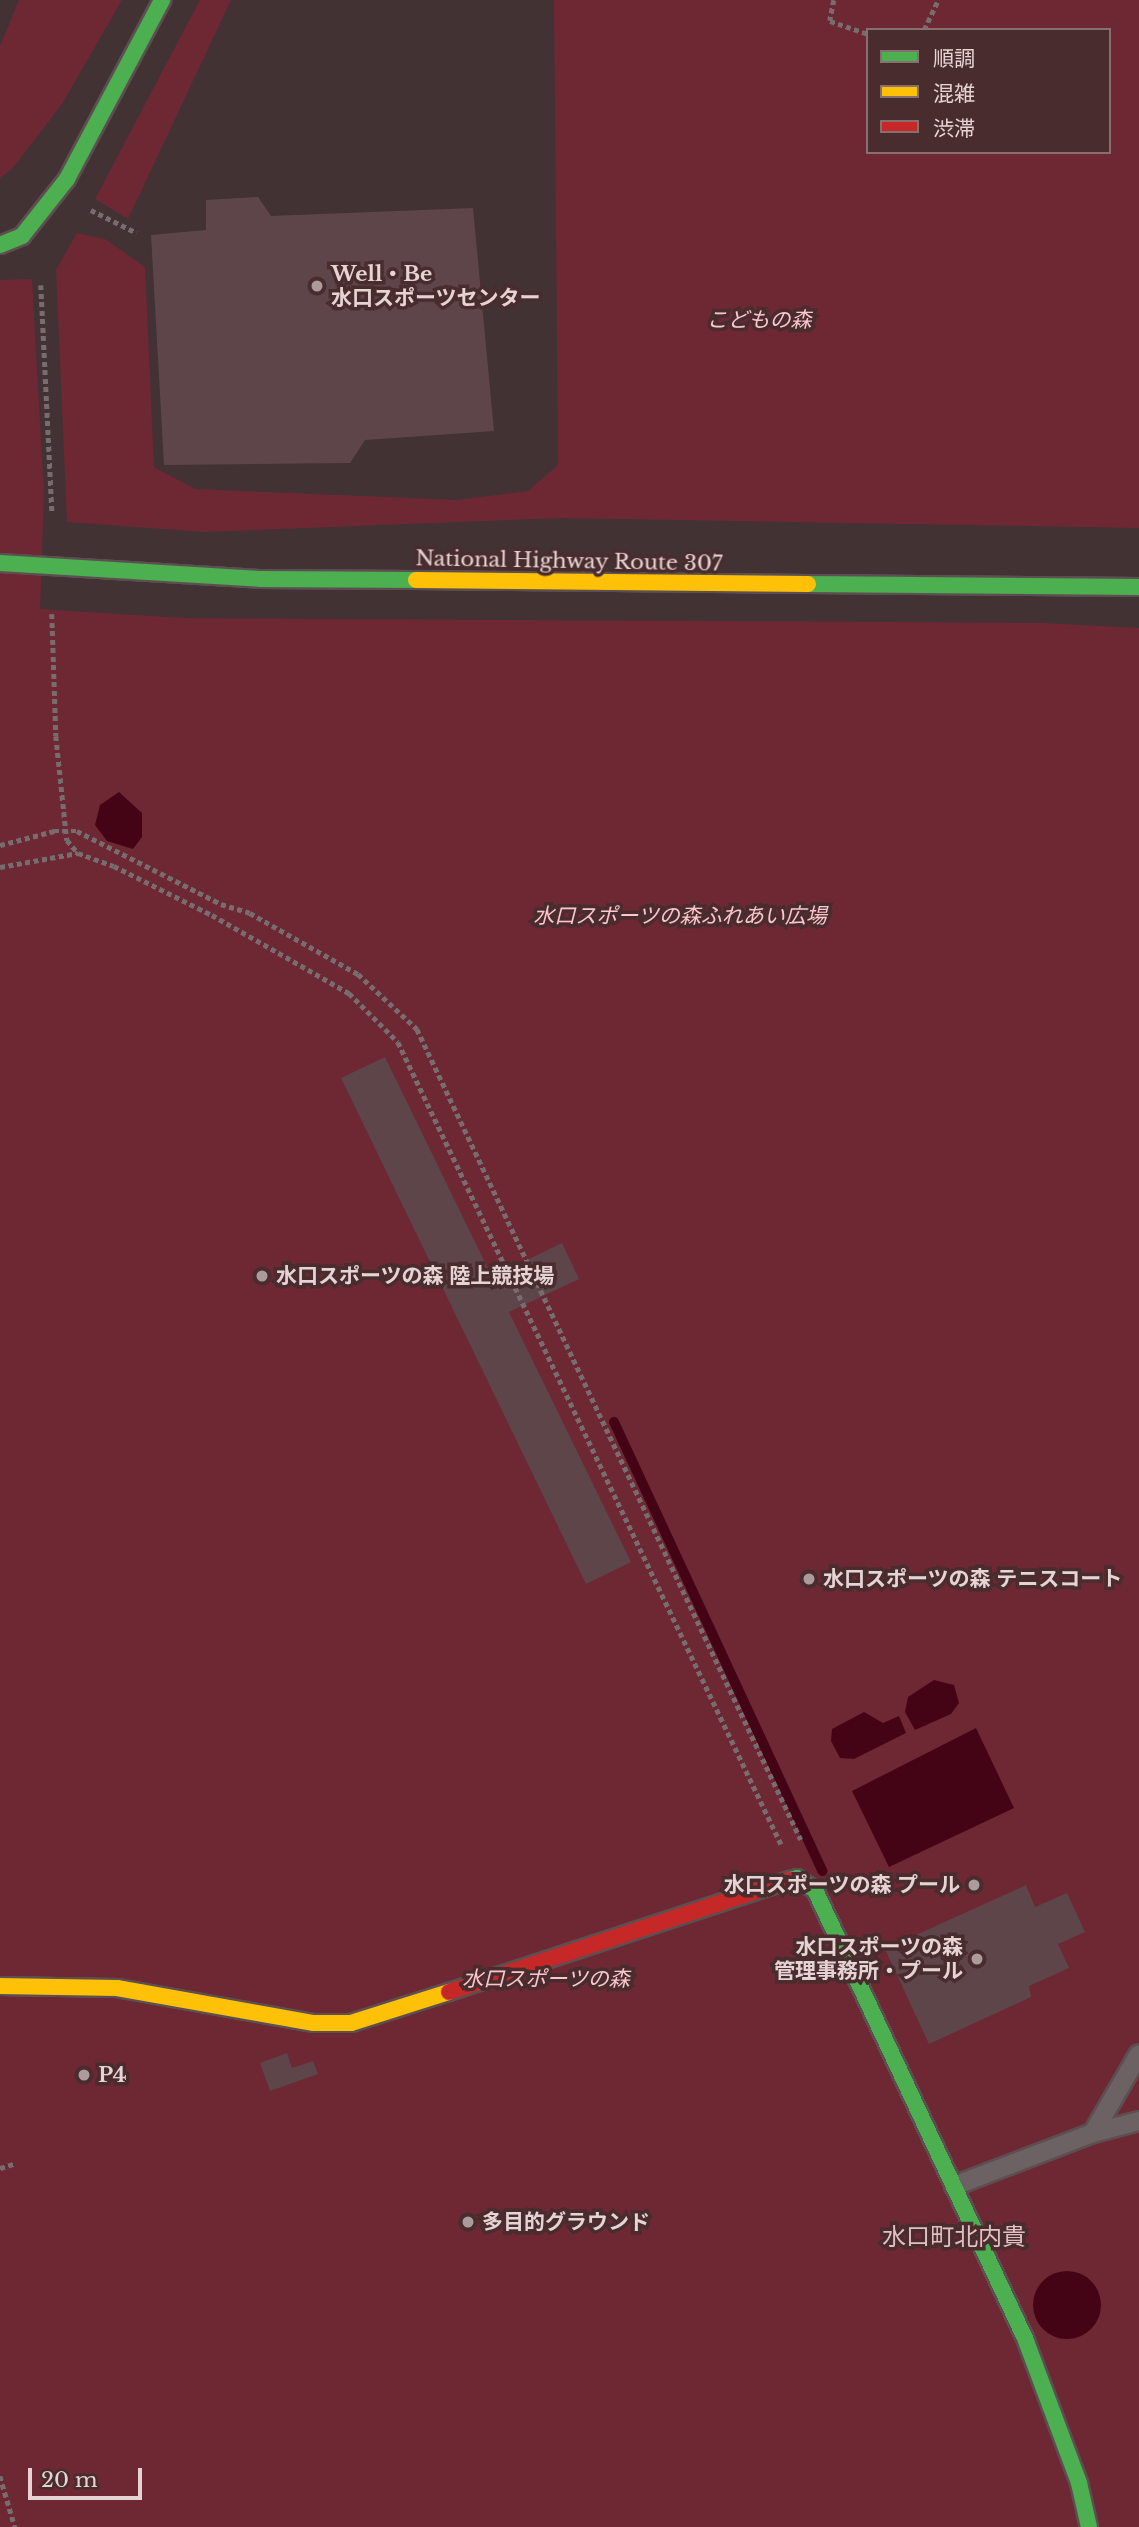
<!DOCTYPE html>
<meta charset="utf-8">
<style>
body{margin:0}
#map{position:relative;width:1139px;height:2527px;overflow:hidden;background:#423234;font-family:"Libre Baskerville","Noto Sans JP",serif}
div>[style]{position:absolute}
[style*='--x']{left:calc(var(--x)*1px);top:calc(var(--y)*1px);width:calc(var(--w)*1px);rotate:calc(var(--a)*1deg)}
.green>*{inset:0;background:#6d2834}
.water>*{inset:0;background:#450416}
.round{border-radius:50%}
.stream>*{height:10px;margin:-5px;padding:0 5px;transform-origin:5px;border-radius:5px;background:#450416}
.building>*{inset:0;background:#5e4549}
.path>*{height:4.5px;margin-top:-2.25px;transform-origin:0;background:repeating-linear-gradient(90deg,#786d6e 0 5px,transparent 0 8.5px)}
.roads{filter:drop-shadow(2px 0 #5d4f51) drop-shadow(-2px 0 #5d4f51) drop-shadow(0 2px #5d4f51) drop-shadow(0 -2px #5d4f51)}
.lane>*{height:18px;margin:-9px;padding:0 9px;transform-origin:9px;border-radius:9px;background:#6d6263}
.fast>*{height:16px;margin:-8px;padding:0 8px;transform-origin:8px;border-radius:8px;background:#4caf50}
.slow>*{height:16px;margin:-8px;padding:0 8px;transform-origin:8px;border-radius:8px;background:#ffc107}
.jam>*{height:16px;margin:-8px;padding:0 8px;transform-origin:8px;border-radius:8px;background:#c62828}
.dots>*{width:19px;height:19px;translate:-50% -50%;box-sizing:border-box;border:4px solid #482c2e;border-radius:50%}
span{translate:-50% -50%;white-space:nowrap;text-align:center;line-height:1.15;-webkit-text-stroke:7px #482c2e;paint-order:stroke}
.poi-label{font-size:21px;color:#e6d3d4;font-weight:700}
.left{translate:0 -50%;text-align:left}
.right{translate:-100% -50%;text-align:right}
.park-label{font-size:21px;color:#fcc5ca;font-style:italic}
.street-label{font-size:21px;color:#e6d3d4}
.quarter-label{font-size:24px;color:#e4bfc2}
.legend{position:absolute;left:866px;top:28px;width:245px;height:126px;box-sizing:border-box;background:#482c2e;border:2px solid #876f70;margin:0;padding:9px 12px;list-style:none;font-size:21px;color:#e6d3d4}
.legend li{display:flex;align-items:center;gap:14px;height:35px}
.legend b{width:35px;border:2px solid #876f70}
.scale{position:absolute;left:28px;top:2468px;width:114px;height:32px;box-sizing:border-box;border:4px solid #e6d3d4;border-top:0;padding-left:9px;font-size:21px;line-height:24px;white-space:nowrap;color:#e6d3d4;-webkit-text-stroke:5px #482c2e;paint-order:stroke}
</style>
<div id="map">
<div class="green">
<i style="clip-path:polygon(19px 0,122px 0,62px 104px,13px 168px,0 178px,0 46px)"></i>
<i style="clip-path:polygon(200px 0,231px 0,128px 219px,95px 199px)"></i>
<i style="clip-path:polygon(evenodd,554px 0,1139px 0,1139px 528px,562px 518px,205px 532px,67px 522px,56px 270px,77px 233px,105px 239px,145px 267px,154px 467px,195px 489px,457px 500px,528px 491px,558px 465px,554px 0,868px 30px,1109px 30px,1109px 152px,868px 152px,868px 30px)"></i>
<i style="clip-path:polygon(32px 279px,44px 495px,40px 609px,182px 618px,1042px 623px,1139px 628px,1139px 2527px,0 2527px,0 280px)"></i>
</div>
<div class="water">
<i style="clip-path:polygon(119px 792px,142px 813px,142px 837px,133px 849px,107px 841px,95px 825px,100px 805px)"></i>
<i style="clip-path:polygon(934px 1680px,954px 1685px,959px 1703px,951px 1714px,915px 1730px,905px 1712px,908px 1697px)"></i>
<i style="clip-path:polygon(864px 1712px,883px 1723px,899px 1716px,906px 1733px,854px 1759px,840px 1758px,831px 1741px,832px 1729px)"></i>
<i style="clip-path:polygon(976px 1728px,1014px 1808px,889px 1867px,852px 1791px)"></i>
<i class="round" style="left:1033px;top:2271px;width:68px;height:68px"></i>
</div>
<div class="stream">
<i style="--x:614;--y:1422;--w:495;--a:65.1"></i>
</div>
<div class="building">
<i style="clip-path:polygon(258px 197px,271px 216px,473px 208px,494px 431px,365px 440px,350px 463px,164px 465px,151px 235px,206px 230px,206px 200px)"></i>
<i style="clip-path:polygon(385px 1057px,492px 1277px,562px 1243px,579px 1279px,509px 1312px,631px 1562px,586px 1584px,341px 1078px)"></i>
<i style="clip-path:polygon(1026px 1885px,1035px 1907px,1067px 1893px,1085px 1932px,1058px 1944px,1069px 1968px,1029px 1986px,1031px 1997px,929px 2044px,885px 1949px)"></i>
<i style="clip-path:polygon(287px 2053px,292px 2068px,313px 2061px,318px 2074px,270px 2091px,260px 2063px)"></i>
</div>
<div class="path">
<i style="--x:834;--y:0;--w:21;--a:101"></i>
<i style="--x:830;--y:21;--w:40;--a:18.9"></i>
<i style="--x:924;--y:30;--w:33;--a:-65"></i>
<i style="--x:91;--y:210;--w:51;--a:26.6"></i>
<i style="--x:41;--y:285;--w:228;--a:87.2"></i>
<i style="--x:52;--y:614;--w:122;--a:88.1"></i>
<i style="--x:56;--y:736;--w:105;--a:84"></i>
<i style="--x:67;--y:840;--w:17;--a:50"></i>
<i style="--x:78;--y:853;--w:38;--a:20"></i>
<i style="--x:114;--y:866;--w:110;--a:26.6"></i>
<i style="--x:212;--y:915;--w:158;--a:29.7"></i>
<i style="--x:349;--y:993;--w:69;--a:45"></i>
<i style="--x:398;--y:1042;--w:889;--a:64.47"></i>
<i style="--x:0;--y:845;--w:56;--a:-14.5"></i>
<i style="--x:54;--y:831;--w:23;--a:0"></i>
<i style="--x:77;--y:831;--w:161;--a:26.9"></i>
<i style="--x:221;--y:904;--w:30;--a:17"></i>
<i style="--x:250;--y:913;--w:124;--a:29.5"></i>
<i style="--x:358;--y:974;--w:81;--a:43"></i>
<i style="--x:417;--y:1029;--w:897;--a:64.66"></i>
<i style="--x:0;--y:867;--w:79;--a:-10.2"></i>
<i style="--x:0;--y:2168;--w:14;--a:-17"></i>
<i style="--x:0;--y:2476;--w:53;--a:73.6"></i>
</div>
<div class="roads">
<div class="lane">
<i style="--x:1093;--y:2133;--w:91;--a:-59.8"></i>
<i style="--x:954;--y:2186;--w:149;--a:-20.9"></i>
<i style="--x:1093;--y:2133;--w:48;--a:-14.6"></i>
</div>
<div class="fast">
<i style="--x:0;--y:245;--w:24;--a:-22"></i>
<i style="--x:22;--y:236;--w:73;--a:-51.7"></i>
<i style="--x:67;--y:179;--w:203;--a:-62"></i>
<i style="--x:0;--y:563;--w:260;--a:3.5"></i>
<i style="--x:260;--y:579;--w:156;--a:0.4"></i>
<i style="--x:808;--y:584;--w:331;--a:0.5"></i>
<i style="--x:790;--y:1880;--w:7;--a:-16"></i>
<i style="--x:797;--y:1878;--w:22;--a:34"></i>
<i style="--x:815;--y:1890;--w:498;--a:64.9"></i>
<i style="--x:1026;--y:2341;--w:152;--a:69.5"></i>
<i style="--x:1079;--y:2483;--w:45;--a:77.2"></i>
</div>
<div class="slow">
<i style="--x:416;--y:580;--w:392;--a:0.6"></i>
<i style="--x:0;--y:1986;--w:117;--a:1"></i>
<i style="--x:117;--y:1988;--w:200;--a:10.1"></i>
<i style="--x:314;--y:2023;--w:37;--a:0"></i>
<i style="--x:351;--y:2023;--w:103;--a:-17.6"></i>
</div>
<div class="jam">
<i style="--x:449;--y:1992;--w:359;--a:-18.2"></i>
</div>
</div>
<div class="dots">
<i style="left:317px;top:286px;background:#ad9b9c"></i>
<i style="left:262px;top:1276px;background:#ad9b9c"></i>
<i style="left:809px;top:1579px;background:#ad9b9c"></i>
<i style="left:974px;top:1885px;background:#ad9b9c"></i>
<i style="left:977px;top:1959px;background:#ad9b9c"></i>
<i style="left:84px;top:2075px;background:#ad9b9c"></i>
<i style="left:468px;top:2222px;background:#ad9b9c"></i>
</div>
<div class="poi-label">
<span class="left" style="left:331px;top:286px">Well・Be<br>水口スポーツセンター</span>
<span class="left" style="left:276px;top:1276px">水口スポーツの森 陸上競技場</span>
<span class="left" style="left:823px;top:1579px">水口スポーツの森 テニスコート</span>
<span class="right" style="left:960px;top:1885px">水口スポーツの森 プール</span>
<span class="right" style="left:963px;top:1959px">水口スポーツの森<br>管理事務所・プール</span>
<span class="left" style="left:98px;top:2075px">P4</span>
<span class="left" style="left:482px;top:2222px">多目的グラウンド</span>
</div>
<div class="park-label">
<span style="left:759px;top:320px">こどもの森</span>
<span style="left:680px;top:916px">水口スポーツの森ふれあい広場</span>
<span style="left:546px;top:1979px">水口スポーツの森</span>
</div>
<div class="street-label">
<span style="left:569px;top:561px;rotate:1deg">National Highway Route 307</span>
</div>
<div class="quarter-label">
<span style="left:954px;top:2237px">水口町北内貴</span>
</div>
<ul class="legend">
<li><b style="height:9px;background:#4caf50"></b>順調</li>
<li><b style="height:9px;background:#ffc107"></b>混雑</li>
<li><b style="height:9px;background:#c62828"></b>渋滞</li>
</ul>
<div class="scale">20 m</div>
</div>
